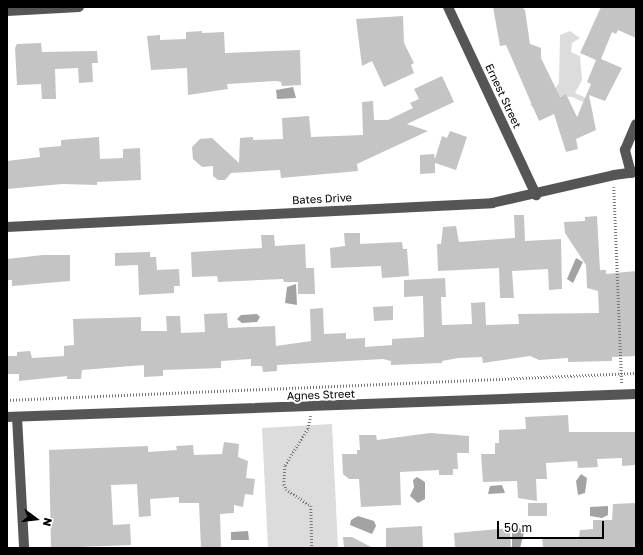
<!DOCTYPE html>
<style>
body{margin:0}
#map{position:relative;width:643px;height:555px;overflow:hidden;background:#fff;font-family:"Golos Text",sans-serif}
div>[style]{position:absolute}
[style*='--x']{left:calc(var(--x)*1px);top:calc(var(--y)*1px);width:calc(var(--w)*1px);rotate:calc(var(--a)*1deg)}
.green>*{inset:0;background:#dcdcdc}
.water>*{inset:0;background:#a3a3a3}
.building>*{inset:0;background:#c4c4c4}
.path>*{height:2.5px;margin-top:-1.25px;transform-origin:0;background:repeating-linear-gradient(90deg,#777 0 1px,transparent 0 3px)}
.minor>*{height:10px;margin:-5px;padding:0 5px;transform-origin:5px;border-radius:5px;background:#555}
span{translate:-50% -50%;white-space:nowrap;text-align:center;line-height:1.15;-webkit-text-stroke:4px #fff;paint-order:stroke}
.street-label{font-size:11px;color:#000}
.frame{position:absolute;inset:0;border:8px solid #000;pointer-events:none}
.north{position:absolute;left:16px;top:499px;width:40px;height:40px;-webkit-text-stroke:3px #fff;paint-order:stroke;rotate:105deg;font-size:11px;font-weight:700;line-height:16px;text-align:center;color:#000}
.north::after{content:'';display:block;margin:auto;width:14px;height:18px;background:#000;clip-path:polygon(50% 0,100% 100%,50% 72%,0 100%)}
.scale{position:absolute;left:497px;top:521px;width:107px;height:18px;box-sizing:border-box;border:2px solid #000;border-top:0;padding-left:5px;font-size:12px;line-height:14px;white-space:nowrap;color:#000;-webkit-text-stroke:3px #fff;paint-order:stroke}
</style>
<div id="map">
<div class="green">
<i style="clip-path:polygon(570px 31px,580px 38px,572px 43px,571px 52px,580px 56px,582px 80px,575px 93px,588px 99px,590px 105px,572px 97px,558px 96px,533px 108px,530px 104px,551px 94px,559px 83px,560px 35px)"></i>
<i style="clip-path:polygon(332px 424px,338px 548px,268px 548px,262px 428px)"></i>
</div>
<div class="water">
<i style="clip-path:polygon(293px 87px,296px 98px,277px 99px,276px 90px)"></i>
<i style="clip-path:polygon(576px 258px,583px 262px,573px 283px,567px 279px)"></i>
<i style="clip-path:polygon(296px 284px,297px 305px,285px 303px,287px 287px)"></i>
<i style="clip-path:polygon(257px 314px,260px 317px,257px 322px,242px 323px,237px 319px,241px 315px)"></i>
<i style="clip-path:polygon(581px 474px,587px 478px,585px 493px,578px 495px,576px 481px)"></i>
<i style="clip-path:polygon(417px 477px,425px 482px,425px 499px,418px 503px,410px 496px,414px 487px,413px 480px)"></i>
<i style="clip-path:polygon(502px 485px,505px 493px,488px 494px,490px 486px)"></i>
<i style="clip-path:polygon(608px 506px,608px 515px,602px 518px,590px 516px,590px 507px)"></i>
<i style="clip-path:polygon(358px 516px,374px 521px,376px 526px,372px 534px,350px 525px,351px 520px)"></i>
<i style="clip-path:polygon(517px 525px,524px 533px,520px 548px,512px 547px,512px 531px)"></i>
<i style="clip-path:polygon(248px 531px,249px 540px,231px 540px,231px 532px)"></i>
</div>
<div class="building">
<i style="clip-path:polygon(493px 7px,522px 7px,525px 10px,530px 44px,541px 48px,541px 58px,560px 97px,566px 94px,577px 117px,591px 84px,587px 82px,596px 60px,580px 53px,601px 7px,636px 7px,636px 38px,618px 30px,616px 34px,612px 32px,601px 59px,622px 68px,605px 101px,589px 95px,596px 130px,576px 139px,578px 149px,566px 152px,554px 114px,539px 121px,506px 45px,500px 46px)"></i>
<i style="clip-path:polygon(403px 16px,404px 43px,414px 63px,411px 65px,414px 73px,384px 87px,372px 61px,362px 66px,356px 19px)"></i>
<i style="clip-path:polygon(202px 31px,202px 33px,224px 32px,225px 53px,300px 50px,301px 85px,282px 86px,281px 82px,276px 81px,227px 84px,228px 89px,188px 95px,187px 68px,151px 70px,147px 36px,160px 35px,160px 40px,186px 39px,186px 32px)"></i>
<i style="clip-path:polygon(41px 43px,42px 52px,97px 51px,98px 63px,92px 63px,93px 82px,79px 83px,78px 68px,55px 69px,56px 99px,42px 99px,41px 84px,17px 85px,15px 48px,17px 44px)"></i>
<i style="clip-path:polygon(442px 76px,454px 102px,407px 124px,428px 131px,357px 164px,358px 171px,281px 178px,280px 170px,231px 173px,225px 180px,218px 180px,213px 176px,213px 166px,202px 167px,193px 159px,192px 147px,200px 139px,212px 138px,239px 163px,240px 138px,253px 137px,253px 140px,283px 139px,282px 118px,309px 116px,311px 137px,363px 135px,362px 102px,373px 101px,374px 120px,388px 120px,413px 108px,410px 103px,419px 99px,414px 89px)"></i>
<i style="clip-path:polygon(450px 131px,467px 137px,456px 170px,435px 163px,435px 173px,420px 174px,420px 155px,434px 154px,435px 159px,442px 136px,447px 138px)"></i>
<i style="clip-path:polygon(99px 137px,100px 159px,123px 158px,123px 149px,140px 148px,141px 180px,97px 182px,97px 185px,62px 184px,7px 189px,7px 161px,40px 157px,39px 148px,61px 146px,61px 140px)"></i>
<i style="clip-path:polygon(514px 215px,524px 215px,525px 241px,561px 239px,562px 289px,549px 290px,548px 269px,512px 271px,514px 298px,500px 298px,499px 268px,438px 271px,437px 244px,441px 244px,443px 227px,456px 226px,459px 242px,515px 238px)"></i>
<i style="clip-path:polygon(597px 216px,600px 270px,606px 270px,606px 274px,636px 271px,636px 356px,612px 357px,612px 361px,568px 362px,568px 358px,539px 360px,530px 356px,483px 363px,482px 357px,458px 358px,442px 361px,442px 363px,391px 365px,391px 361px,383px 359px,277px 365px,277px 371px,263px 372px,262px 366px,251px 366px,251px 359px,221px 361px,221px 368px,163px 370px,163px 376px,144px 377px,144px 365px,82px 370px,81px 379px,67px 379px,67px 376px,19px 381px,19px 374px,7px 374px,7px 356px,17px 356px,17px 352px,30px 351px,32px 358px,64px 356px,64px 346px,74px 345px,73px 319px,141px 317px,141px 331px,167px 331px,166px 316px,180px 316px,181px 333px,205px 332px,204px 314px,227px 313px,228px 328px,275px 326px,276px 346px,311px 341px,310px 309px,323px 308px,324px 334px,346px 333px,346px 339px,365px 338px,365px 347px,392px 345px,392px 339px,424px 337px,423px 296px,404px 297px,404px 280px,445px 278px,446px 297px,441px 297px,442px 325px,472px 324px,471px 303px,485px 302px,486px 325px,519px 324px,518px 314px,599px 313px,598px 291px,587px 288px,586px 265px,565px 233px,564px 222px,585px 221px,585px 217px)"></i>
<i style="clip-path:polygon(344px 233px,360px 233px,360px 244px,402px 242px,403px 249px,407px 249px,409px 276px,382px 278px,381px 266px,331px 268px,330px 248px,345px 246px)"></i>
<i style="clip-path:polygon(261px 235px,274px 235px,275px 246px,305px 244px,306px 268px,314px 268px,315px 294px,298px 294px,298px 282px,284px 282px,283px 279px,218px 282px,217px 276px,192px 277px,191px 252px,262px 248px)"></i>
<i style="clip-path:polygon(150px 252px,150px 257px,156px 257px,157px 270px,179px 269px,180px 286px,174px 286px,174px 293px,139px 295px,138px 265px,115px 266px,115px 253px)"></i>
<i style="clip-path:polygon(43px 255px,70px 255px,70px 281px,12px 286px,12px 280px,7px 280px,7px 259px)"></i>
<i style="clip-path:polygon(393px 306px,393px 320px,374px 321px,373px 307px)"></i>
<i style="clip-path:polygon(568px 415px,569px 432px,636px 432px,636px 465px,622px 466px,622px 458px,597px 459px,598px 467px,578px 468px,577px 461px,546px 463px,547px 479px,536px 479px,537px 501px,518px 498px,517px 481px,483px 482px,481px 454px,495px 454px,495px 443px,499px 443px,499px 430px,526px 429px,525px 417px)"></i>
<i style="clip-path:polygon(430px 433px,469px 436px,469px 453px,457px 453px,458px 469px,453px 469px,453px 475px,439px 475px,439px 470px,400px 472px,401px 505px,361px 507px,359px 479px,349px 479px,343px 474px,342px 454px,357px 454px,357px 450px,360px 450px,359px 435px,376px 435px,377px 440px)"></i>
<i style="clip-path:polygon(224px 442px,239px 444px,238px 457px,248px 461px,246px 478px,255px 479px,253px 495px,245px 494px,243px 507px,234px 505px,234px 513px,220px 514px,221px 548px,201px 548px,199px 503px,179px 503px,179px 497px,150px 499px,151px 516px,139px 517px,137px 484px,111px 485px,113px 525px,130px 524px,131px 545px,51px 548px,49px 450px,148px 446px,148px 452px,177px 450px,176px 446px,193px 445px,194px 455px,222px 454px)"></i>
<i style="clip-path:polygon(528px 503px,547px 503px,547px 516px,528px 516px)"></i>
<i style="clip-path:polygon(636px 503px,636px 548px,543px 548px,542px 538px,579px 537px,580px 530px,593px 529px,593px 520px,612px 520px,613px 504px)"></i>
<i style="clip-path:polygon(422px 526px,423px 548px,386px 548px,386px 528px)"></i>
<i style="clip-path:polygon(510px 528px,511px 548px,455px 548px,454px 533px)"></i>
<i style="clip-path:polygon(343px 537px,352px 537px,373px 548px,344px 548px)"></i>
</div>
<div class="path">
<i style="--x:614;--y:187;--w:197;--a:87.7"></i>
<i style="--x:7;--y:400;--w:630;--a:-2.46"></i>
<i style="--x:311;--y:416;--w:13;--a:103"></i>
<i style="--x:308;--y:429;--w:44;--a:121.9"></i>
<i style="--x:285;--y:466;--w:18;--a:93"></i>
<i style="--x:284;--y:484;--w:5;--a:68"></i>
<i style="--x:286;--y:489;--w:30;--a:34"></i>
<i style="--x:311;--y:506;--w:42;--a:88.6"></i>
</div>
<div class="minor">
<i style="--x:448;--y:7;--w:208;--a:64.9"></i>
<i style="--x:7;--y:11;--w:72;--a:-3.2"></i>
<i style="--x:631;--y:173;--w:24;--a:-105"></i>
<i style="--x:625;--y:150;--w:28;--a:-67"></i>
<i style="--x:7;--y:227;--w:486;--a:-2.8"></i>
<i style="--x:492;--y:203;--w:125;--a:-12.9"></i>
<i style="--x:614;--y:175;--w:22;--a:-8"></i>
<i style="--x:7;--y:417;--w:629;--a:-2.09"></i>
<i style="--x:17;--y:417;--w:131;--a:86.9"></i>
</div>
<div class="street-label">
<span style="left:503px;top:96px;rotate:65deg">Ernest Street</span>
<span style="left:322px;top:199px;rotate:-3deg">Bates Drive</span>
<span style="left:321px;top:395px;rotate:-2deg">Agnes Street</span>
</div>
<div class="frame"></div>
<div class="north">N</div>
<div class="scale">50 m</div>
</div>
